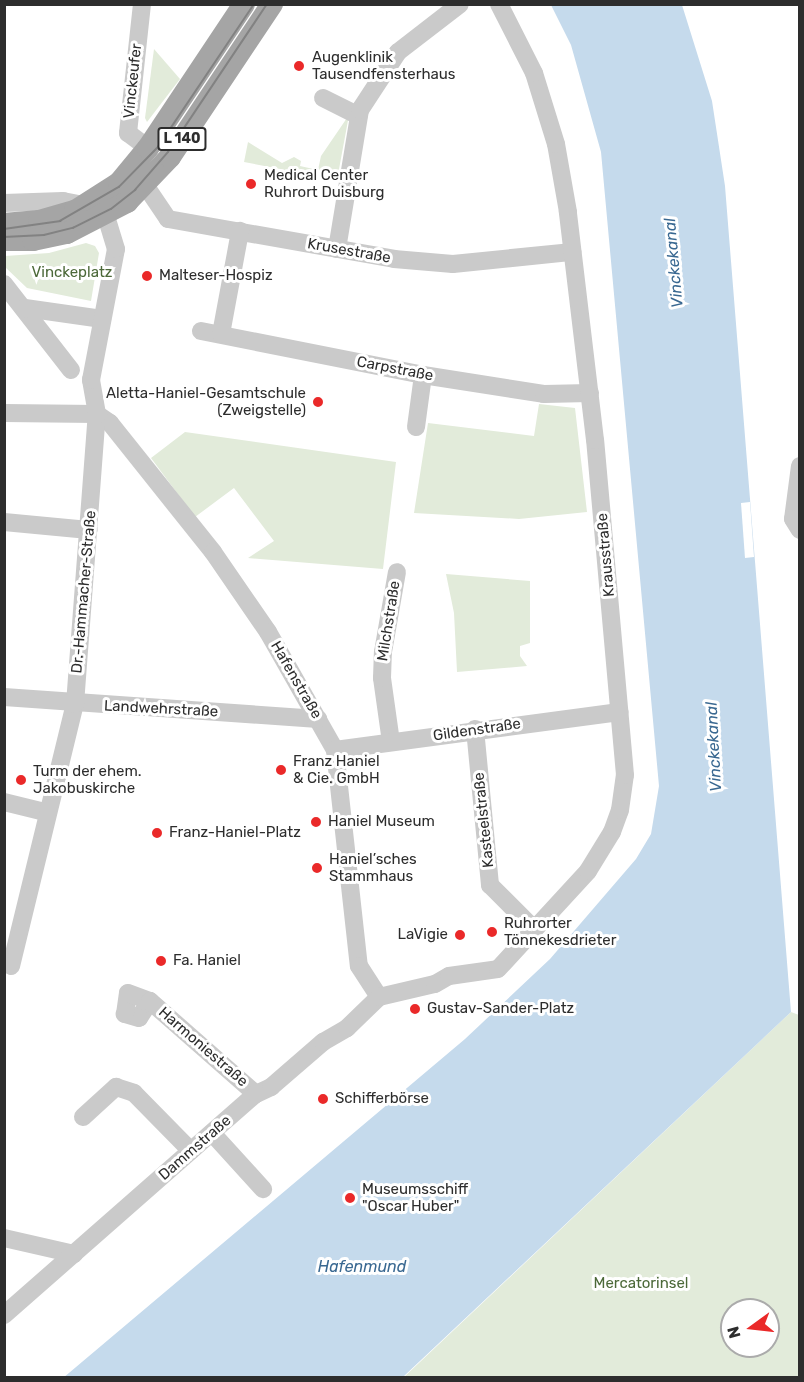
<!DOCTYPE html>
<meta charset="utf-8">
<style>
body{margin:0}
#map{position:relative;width:804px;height:1382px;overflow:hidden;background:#fff;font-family:Rubik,sans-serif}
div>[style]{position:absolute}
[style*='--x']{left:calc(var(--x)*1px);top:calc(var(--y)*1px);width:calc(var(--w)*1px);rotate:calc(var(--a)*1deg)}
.green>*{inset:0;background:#e2ebda}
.water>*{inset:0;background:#c5daec}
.pier>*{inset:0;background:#fff}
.minor>*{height:18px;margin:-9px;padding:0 9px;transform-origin:9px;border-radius:9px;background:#cacaca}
.major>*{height:22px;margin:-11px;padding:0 11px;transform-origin:11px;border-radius:11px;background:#a5a5a5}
.tram>*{height:1.5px;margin:-0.75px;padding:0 0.75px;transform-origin:0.75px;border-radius:0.75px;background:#828282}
.dots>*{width:16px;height:16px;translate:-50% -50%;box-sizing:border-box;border:3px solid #fff;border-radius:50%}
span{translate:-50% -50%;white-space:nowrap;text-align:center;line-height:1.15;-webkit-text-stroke:6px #fff;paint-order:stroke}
.shield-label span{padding:2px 4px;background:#fff;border:2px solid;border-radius:4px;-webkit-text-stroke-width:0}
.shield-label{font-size:14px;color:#2d2d2d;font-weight:700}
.poi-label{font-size:15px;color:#2d2d2d}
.left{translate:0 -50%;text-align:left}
.right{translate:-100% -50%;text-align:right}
.street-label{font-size:15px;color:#2d2d2d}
.park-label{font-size:15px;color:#4c6939}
.water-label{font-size:16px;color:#396891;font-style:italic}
.frame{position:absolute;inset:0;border:6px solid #2d2d2d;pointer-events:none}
.north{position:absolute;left:720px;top:1298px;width:60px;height:60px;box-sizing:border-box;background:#fff;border:2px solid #ababab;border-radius:50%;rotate:255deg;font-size:16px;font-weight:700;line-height:24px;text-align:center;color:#2d2d2d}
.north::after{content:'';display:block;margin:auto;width:21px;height:27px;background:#ea2929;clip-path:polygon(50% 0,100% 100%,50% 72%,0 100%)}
</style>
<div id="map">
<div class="green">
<i style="clip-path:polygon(154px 49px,180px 79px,147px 122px,145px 118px)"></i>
<i style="clip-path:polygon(349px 115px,337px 180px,244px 162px,248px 142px,282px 163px,294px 157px,301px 161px,300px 166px,318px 170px,321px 156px)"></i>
<i style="clip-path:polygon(86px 243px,95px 246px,99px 253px,91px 301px,27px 288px,5px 267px,5px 256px,49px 253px)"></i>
<i style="clip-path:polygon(539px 404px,575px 408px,587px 512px,519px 519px,414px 513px,428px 423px,534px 436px)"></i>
<i style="clip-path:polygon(185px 432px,396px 462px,383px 569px,248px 558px,274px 541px,234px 488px,195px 517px,151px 458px)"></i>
<i style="clip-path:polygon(446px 574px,530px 581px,530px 643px,520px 646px,520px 656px,527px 666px,457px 672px,454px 613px)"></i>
<i style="clip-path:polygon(evenodd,791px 1012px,799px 1015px,799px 1377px,403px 1378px,791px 1012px,732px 1310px,768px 1310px,768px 1346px,732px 1346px,732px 1310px)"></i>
</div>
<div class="water">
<i style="clip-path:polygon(551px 5px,682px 5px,712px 101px,725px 186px,791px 1012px,403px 1377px,63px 1378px,465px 1039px,550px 959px,636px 859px,651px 834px,659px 786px,601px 152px,571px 45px)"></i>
</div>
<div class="pier">
<i style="clip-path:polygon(750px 502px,754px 557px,745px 558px,741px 503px)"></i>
</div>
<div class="minor">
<i style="--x:142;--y:4;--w:130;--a:96.2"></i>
<i style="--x:128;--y:133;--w:25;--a:37"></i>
<i style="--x:323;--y:98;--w:40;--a:26.6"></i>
<i style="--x:145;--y:185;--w:41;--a:55.9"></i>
<i style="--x:168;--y:219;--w:230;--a:10"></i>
<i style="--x:394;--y:259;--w:59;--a:4.8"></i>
<i style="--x:453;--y:264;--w:120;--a:-5.8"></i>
<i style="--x:4;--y:203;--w:59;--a:-1.9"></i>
<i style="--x:63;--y:201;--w:25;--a:11"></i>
<i style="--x:337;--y:249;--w:141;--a:-80.6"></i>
<i style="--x:360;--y:110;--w:69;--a:-56.8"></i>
<i style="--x:398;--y:52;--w:78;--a:-37.7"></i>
<i style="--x:4;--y:284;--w:109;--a:52.1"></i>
<i style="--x:25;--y:308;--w:78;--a:8.1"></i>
<i style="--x:201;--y:331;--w:226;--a:11.2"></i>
<i style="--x:423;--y:375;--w:122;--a:8.9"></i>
<i style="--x:544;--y:394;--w:46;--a:-1.2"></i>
<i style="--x:221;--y:334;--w:105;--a:-79.5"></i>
<i style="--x:4;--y:413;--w:93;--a:0.6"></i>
<i style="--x:97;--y:414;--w:16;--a:35"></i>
<i style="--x:110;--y:423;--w:165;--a:51.4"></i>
<i style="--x:213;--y:552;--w:97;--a:55.5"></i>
<i style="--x:268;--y:632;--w:136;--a:60.4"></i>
<i style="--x:335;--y:750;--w:217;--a:83.7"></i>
<i style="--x:359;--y:966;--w:37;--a:57"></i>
<i style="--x:416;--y:427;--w:52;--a:-82.3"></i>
<i style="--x:800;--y:466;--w:53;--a:97.5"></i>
<i style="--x:793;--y:519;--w:13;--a:58"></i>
<i style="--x:4;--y:522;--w:85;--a:5.4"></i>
<i style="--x:4;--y:697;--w:315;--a:4"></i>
<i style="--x:475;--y:729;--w:157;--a:84.5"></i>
<i style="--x:490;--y:885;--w:62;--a:45"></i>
<i style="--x:391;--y:742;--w:65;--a:-98"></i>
<i style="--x:382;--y:678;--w:26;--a:-88"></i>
<i style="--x:383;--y:652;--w:81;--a:-80.1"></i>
<i style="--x:335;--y:750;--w:287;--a:-7.6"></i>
<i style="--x:4;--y:802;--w:42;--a:13.7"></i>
<i style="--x:11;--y:966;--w:270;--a:-76.3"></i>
<i style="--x:75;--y:704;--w:291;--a:-85.7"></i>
<i style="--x:97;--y:414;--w:35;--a:-100"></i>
<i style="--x:91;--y:380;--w:133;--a:-79.2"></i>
<i style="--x:116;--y:249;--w:34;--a:-107"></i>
<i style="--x:150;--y:1001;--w:20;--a:123"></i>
<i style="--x:139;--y:1018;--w:15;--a:-164"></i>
<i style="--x:125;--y:1014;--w:21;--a:-82"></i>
<i style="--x:128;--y:993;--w:23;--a:20"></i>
<i style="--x:150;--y:1001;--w:141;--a:41.3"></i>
<i style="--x:83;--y:1117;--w:45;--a:-42.3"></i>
<i style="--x:116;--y:1087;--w:19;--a:18"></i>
<i style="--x:134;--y:1093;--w:81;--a:45.5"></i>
<i style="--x:212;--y:1133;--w:76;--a:47.7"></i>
<i style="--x:4;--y:1238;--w:72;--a:12.9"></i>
<i style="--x:4;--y:1315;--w:335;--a:-41.3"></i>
<i style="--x:256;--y:1094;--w:17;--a:-25"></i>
<i style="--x:271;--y:1087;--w:69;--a:-40.9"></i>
<i style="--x:323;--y:1042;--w:28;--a:-30"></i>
<i style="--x:347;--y:1028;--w:45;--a:-44.1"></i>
<i style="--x:379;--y:997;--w:57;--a:-13.1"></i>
<i style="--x:435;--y:984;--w:16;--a:-30"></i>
<i style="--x:449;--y:976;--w:49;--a:-8.1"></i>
<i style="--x:498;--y:969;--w:133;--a:-47.4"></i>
<i style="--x:588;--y:871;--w:46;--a:-58.4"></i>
<i style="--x:612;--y:832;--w:23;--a:-70"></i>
<i style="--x:620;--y:810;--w:35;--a:-82"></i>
<i style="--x:625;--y:775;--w:336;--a:-95.1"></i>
<i style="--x:595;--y:440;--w:230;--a:-96.8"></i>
<i style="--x:568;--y:212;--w:69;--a:-100"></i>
<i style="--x:556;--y:144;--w:74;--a:-107.2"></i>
<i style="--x:534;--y:73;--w:77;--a:-116.9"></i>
</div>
<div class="major">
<i style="--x:4;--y:224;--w:35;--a:-5"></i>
<i style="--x:39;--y:221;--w:37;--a:-16"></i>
<i style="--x:75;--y:211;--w:52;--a:-32.5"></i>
<i style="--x:119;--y:183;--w:45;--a:-50.4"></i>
<i style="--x:148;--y:148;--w:173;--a:-56.3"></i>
<i style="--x:4;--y:240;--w:29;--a:0"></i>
<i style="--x:33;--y:240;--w:35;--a:-12"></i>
<i style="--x:67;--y:233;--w:68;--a:-27.3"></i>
<i style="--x:127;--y:202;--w:62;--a:-46.3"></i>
<i style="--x:170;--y:157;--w:184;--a:-56.3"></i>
</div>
<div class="tram">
<i style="--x:4;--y:229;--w:57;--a:-8.1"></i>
<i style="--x:60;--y:221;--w:68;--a:-30"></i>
<i style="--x:119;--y:187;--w:56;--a:-45.7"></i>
<i style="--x:158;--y:147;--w:172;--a:-56.1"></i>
<i style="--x:4;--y:237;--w:40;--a:-2.9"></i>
<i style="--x:44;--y:235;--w:30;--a:-14"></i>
<i style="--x:73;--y:228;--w:42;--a:-26.6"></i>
<i style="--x:111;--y:209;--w:31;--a:-38"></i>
<i style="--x:135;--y:190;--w:50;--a:-49"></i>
<i style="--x:168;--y:152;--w:178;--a:-56.2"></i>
</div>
<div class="dots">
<i style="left:299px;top:66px;background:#ea2929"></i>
<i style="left:251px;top:184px;background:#ea2929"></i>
<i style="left:147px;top:276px;background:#ea2929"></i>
<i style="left:318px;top:402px;background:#ea2929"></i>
<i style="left:281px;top:770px;background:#ea2929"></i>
<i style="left:21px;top:780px;background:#ea2929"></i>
<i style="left:316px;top:822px;background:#ea2929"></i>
<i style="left:157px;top:833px;background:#ea2929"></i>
<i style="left:317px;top:868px;background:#ea2929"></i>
<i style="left:492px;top:932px;background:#ea2929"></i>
<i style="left:460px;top:935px;background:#ea2929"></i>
<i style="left:161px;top:961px;background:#ea2929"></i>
<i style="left:415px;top:1009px;background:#ea2929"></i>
<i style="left:323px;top:1099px;background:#ea2929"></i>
<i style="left:350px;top:1198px;background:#ea2929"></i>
</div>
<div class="shield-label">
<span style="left:182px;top:139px">L 140</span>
</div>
<div class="poi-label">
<span class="left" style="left:312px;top:66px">Augenklinik<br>Tausendfensterhaus</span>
<span class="left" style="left:264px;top:184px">Medical Center<br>Ruhrort Duisburg</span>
<span class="left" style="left:159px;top:276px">Malteser-Hospiz</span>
<span class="right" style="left:306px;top:402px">Aletta-Haniel-Gesamtschule<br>(Zweigstelle)</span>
<span class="left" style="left:293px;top:770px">Franz Haniel<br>&amp; Cie. GmbH</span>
<span class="left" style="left:33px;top:780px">Turm der ehem.<br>Jakobuskirche</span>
<span class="left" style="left:328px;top:822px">Haniel Museum</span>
<span class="left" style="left:169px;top:833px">Franz-Haniel-Platz</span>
<span class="left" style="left:329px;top:868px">Haniel’sches<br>Stammhaus</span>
<span class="left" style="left:504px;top:932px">Ruhrorter<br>Tönnekesdrieter</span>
<span class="right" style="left:448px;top:935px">LaVigie</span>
<span class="left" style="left:173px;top:961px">Fa. Haniel</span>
<span class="left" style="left:427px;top:1009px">Gustav-Sander-Platz</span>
<span class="left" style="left:335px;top:1099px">Schifferbörse</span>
<span class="left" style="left:362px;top:1198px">Museumsschiff<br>"Oscar Huber"</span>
</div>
<div class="street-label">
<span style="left:133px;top:81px;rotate:-84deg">Vinckeufer</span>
<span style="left:349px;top:251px;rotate:10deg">Krusestraße</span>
<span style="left:395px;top:369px;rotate:11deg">Carpstraße</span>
<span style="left:606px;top:555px;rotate:-95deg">Krausstraße</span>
<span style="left:84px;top:592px;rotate:-85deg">Dr.-Hammacher-Straße</span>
<span style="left:389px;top:621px;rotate:-81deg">Milchstraße</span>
<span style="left:296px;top:680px;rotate:60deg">Hafenstraße</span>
<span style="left:161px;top:709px;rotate:3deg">Landwehrstraße</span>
<span style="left:477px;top:730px;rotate:-8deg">Gildenstraße</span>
<span style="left:484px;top:820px;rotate:-96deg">Kasteelstraße</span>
<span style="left:203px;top:1047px;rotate:41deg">Harmoniestraße</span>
<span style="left:195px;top:1148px;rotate:-41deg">Dammstraße</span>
</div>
<div class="park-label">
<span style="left:72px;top:273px">Vinckeplatz</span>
<span style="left:641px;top:1284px">Mercatorinsel</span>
</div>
<div class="water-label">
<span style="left:674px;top:263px;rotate:-95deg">Vinckekanal</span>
<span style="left:714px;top:747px;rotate:-93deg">Vinckekanal</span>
<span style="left:362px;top:1267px">Hafenmund</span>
</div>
<div class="frame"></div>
<div class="north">N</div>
</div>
